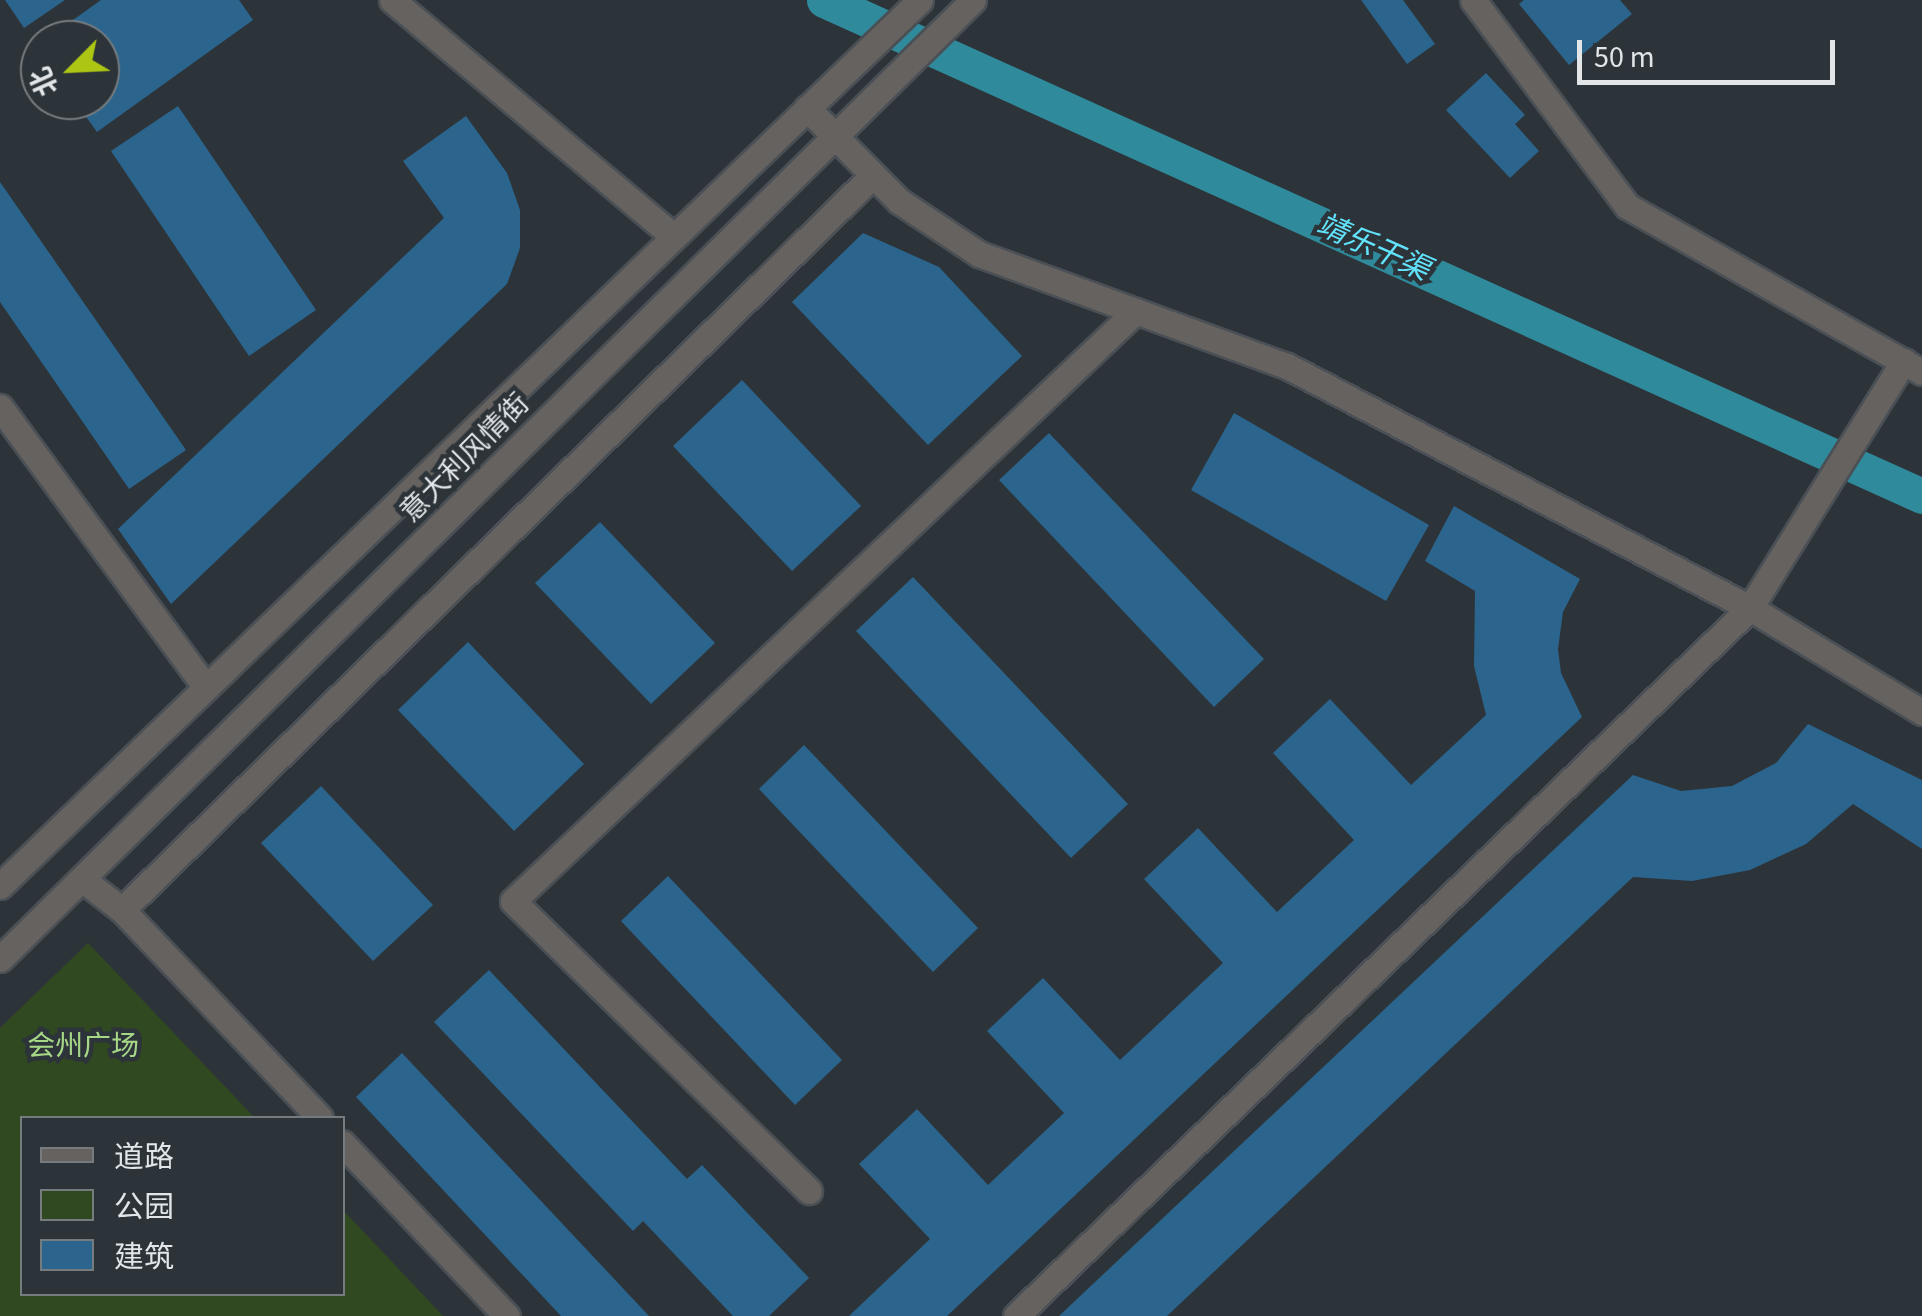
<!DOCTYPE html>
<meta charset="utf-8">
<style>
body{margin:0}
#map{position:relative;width:1922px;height:1316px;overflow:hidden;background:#2d3439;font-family:"Source Sans 3","Noto Sans SC",sans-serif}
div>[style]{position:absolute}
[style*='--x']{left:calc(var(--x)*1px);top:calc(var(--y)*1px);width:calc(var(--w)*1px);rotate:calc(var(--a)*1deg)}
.green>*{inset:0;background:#314921}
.canal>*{height:35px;margin:-17.5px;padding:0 17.5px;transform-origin:17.5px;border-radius:17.5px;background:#2f8b9c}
.building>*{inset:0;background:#2b648c}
.roads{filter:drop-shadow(2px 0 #4a5055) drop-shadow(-2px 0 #4a5055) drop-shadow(0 2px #4a5055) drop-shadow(0 -2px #4a5055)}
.pedestrian>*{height:25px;margin:-12.5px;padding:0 12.5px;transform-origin:12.5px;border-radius:12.5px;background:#666260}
.minor>*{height:25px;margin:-12.5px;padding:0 12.5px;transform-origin:12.5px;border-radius:12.5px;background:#666260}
.tertiary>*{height:25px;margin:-12.5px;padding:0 12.5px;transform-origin:12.5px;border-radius:12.5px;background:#666260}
span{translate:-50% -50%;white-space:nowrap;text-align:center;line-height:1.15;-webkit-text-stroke:9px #2d3439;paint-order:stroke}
.street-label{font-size:28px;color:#e2e6e9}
.park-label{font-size:28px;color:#a6d787}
.water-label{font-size:30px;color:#62e3fc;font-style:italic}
.legend{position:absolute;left:20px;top:1116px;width:325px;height:180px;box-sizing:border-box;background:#2d3439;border:2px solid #757b7f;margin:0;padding:12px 18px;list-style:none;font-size:30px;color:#e2e6e9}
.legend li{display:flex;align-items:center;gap:20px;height:50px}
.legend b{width:50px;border:2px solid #757b7f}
.north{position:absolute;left:20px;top:20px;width:100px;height:100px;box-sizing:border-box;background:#2d3439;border:2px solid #757b7f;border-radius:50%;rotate:246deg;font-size:28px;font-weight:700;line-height:40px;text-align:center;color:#e2e6e9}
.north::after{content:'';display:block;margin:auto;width:35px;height:45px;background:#acc613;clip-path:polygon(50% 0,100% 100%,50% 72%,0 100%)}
.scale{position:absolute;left:1577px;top:40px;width:258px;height:45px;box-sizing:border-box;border:5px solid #e2e6e9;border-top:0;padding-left:12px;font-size:30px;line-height:35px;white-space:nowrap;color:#e2e6e9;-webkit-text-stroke:8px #2d3439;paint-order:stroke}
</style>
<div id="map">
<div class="green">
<i style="clip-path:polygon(88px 943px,255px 1118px,22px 1118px,22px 1294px,342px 1294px,343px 1210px,443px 1316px,0 1316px,0 1028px)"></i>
</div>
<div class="canal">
<i style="--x:824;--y:0;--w:1205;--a:24.31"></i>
</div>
<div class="building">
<i style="clip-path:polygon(5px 0,65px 0,24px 28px)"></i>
<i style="clip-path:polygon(101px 0,239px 0,253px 20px,97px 132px,74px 100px,100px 100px,100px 40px,45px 40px)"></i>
<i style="clip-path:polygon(1361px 0,1403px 0,1435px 44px,1407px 64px)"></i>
<i style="clip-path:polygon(1524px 0,1620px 0,1632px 14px,1569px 65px,1519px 4px)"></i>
<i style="clip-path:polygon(1486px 73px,1525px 115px,1515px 124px,1539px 151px,1510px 178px,1446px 110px)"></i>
<i style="clip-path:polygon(178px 106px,316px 310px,249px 356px,111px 151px)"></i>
<i style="clip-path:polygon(466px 116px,507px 173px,520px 210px,520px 248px,507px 284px,171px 604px,118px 529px,444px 218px,403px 161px)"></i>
<i style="clip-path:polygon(0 182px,186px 450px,129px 489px,0 302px)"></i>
<i style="clip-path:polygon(863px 233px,939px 267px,1022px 356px,928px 445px,792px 302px)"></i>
<i style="clip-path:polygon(742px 380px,861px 506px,792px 571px,673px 446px)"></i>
<i style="clip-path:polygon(1234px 413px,1429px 525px,1386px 601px,1191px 490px)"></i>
<i style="clip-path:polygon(1049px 433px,1264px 659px,1214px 707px,999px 480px)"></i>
<i style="clip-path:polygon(1454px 506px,1580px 579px,1563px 612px,1558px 649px,1561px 673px,1582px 717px,947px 1316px,849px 1316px,930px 1239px,859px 1164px,917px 1109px,988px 1185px,1064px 1113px,987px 1031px,1043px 978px,1120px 1060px,1223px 963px,1144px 879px,1198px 828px,1277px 912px,1354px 840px,1273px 753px,1330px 699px,1411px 785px,1486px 715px,1474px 666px,1475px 591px,1425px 561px)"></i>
<i style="clip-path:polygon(600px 522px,715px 643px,651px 704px,535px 583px)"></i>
<i style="clip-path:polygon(913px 577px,1128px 804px,1071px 858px,856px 631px)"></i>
<i style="clip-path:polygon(468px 642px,584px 764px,514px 831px,398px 710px)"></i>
<i style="clip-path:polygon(1808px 724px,1922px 780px,1922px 849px,1853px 804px,1806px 844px,1750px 870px,1692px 881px,1633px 877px,1167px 1316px,1059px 1316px,1633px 775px,1681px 791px,1732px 786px,1776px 763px)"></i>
<i style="clip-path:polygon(804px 745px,978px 928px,933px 972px,759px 789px)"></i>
<i style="clip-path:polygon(321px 786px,433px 905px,373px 961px,261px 843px)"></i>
<i style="clip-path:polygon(668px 876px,842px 1060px,795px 1105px,621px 921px)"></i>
<i style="clip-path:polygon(489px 970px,687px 1179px,702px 1165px,809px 1278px,769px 1316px,733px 1316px,643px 1221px,633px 1231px,434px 1022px)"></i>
<i style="clip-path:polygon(402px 1053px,649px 1316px,561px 1316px,356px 1097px)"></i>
</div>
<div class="roads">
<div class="pedestrian">
<i style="--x:1016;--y:1316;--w:1020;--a:-43.97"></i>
</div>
<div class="minor">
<i style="--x:392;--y:0;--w:368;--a:40"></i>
<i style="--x:1473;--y:0;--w:257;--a:53.2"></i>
<i style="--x:1627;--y:206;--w:338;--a:29.4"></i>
<i style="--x:807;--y:108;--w:131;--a:45.3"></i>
<i style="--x:899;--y:201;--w:96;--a:33.5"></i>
<i style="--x:979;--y:254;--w:328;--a:20"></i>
<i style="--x:1287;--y:366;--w:522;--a:27.6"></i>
<i style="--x:1750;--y:608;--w:201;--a:31.2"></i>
<i style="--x:0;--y:407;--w:348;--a:53.7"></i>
<i style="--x:1750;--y:608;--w:291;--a:-58.1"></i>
<i style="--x:82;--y:879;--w:51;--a:37.8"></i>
<i style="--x:122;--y:910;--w:287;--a:46.4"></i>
<i style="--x:122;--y:910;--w:1051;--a:-44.38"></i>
<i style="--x:342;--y:1143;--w:239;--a:46.4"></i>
<i style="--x:809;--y:1191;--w:414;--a:-135.6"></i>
<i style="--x:513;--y:901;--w:858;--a:-43.44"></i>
</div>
<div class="tertiary">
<i style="--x:0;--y:886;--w:1277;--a:-43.92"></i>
<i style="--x:0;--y:959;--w:1366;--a:-44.58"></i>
</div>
</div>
<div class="street-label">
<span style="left:465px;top:458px;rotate:-45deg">意大利风情街</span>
</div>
<div class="park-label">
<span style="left:83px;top:1046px">会州广场</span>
</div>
<div class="water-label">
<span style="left:1373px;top:248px;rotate:24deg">靖乐干渠</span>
</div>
<ul class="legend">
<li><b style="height:12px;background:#666260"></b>道路</li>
<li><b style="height:28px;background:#314921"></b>公园</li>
<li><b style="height:28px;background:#2b648c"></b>建筑</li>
</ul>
<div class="north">北</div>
<div class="scale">50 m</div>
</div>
